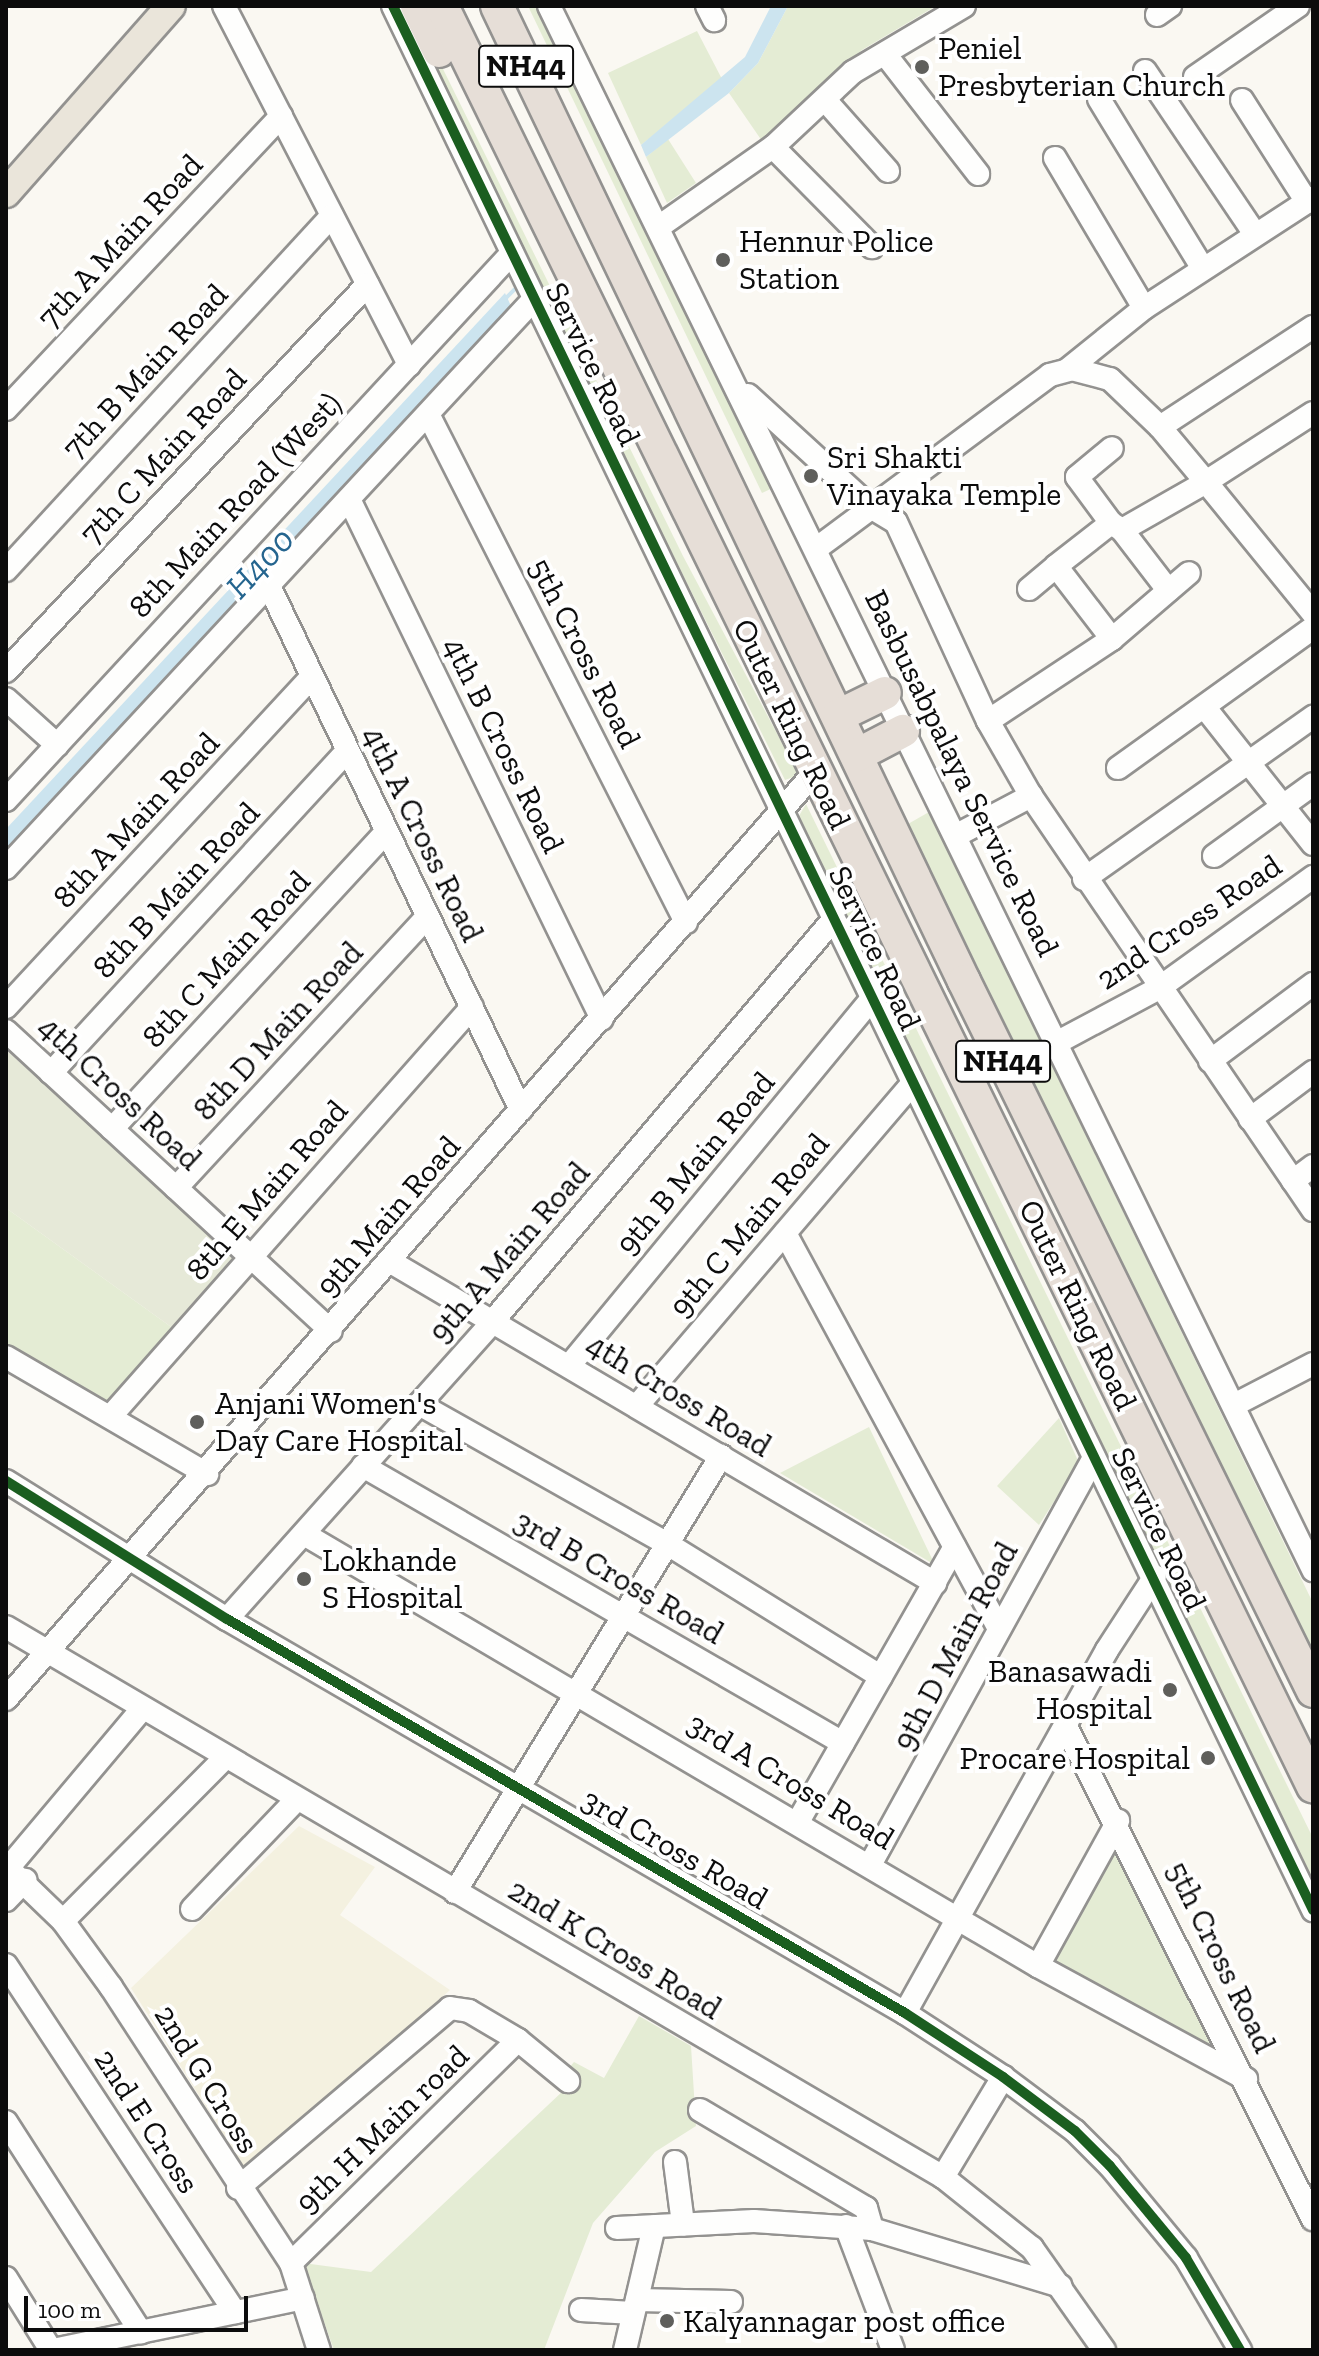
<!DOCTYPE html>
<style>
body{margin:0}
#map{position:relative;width:1319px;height:2356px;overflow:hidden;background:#faf8f2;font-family:"Zilla Slab",serif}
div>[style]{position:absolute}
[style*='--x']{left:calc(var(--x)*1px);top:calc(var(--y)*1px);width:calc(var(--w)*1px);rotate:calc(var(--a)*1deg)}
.farmland>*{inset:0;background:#f4f1e0}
.green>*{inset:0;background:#e4ecd4}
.cemetery>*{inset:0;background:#e6e9d8}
.water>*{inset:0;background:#cce4ef}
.stream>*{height:4px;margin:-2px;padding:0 2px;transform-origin:2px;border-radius:2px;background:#cce4ef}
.roads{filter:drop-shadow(2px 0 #939290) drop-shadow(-2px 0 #939290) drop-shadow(0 2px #939290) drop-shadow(0 -2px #939290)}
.minor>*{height:22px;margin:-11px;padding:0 11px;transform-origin:11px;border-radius:11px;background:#fefefd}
.major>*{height:28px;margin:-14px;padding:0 14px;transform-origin:14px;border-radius:14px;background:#eae5da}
.highway>*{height:32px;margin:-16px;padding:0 16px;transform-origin:16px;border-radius:16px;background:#e6ded7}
.cycleway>*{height:10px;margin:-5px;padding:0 5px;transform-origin:5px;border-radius:5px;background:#1b5e20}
.dots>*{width:22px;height:22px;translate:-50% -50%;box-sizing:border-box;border:4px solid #fff;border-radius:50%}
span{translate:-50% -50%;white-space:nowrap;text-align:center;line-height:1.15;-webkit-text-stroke:8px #fff;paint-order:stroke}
.shield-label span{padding:2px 6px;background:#fff;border:2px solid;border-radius:6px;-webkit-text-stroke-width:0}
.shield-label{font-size:30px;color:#0c0c0c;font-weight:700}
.poi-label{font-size:32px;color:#0c0c0c}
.left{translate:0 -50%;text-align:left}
.right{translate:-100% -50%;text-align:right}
.street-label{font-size:32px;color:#0c0c0c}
.water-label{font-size:34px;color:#25658f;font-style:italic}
.frame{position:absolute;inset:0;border:8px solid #0c0c0c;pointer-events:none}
.scale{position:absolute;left:24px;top:2296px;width:224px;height:36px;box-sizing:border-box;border:4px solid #0c0c0c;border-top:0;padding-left:10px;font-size:24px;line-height:28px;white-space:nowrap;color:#0c0c0c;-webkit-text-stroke:6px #fff;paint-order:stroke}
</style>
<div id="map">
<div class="farmland">
<i style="clip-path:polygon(299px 1826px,375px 1867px,340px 1915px,450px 1990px,246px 2170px,131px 1988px)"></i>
</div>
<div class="green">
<i style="clip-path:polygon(400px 6px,412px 6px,683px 556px,799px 775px,785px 780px)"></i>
<i style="clip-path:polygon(528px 6px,545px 6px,777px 486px,762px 493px)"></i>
<i style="clip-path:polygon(788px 6px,936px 6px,862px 50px,762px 141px,729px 93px,758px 63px)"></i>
<i style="clip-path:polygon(697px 31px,723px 81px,641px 145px,608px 73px)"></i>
<i style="clip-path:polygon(668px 139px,696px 183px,667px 203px,646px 157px)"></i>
<i style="clip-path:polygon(806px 804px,1313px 1838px,1313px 1904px,793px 826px)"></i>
<i style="clip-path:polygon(929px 812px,1313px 1603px,1313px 1655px,908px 824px)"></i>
<i style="clip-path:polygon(6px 1208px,174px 1329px,108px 1405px,6px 1346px)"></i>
<i style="clip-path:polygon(1059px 1418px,1079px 1463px,1039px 1525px,997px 1486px)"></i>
<i style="clip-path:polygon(869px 1427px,935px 1565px,780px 1473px)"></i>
<i style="clip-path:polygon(1117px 1838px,1224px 2058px,1050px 1962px)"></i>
<i style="clip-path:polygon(639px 2016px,691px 2046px,696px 2126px,655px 2152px,593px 2223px,544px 2350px,334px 2350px,303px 2263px,371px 2272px,564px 2090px,557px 2082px,574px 2062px,604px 2078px)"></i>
</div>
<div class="cemetery">
<i style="clip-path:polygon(6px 1050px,238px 1257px,174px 1329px,6px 1208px)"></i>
</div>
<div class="water">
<i style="clip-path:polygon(771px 6px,788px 6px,758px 63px,729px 93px,646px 157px,641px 145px,745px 57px)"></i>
<i style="clip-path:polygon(505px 293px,511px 306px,6px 852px,6px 829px)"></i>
</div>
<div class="stream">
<i style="--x:503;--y:301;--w:16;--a:-45"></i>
</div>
<div class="roads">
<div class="minor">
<i style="--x:224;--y:6;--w:404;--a:62.7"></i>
<i style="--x:393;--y:6;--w:2115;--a:64.21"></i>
<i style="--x:549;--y:6;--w:1741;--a:63.96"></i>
<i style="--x:707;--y:6;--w:16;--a:63"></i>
<i style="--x:1157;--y:15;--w:16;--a:-35"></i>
<i style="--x:885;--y:54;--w:152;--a:52.2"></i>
<i style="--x:1145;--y:71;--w:193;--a:56"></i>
<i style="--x:1195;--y:77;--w:125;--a:-34.6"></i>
<i style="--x:1099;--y:99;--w:197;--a:58.5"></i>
<i style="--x:825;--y:100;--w:95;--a:48.4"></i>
<i style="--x:1242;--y:100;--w:121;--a:57.5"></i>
<i style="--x:773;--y:147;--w:141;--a:45.3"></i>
<i style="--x:1055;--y:158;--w:174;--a:59.3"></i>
<i style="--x:660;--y:226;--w:138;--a:-35"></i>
<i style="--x:773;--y:147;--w:110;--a:-43.2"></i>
<i style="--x:853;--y:72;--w:129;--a:-30.7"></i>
<i style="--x:1067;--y:370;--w:99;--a:-38.8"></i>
<i style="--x:1144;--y:308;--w:202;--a:-33.1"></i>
<i style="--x:748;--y:395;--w:164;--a:42.5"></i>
<i style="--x:869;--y:506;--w:31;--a:31"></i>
<i style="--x:896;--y:522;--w:219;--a:65.2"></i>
<i style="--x:988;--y:721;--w:86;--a:60.2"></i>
<i style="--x:1031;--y:796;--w:501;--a:55.74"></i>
<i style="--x:6;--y:409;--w:402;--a:-46.8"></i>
<i style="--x:1313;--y:413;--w:127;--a:147.2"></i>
<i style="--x:1206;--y:482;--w:169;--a:50.8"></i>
<i style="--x:428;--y:414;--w:570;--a:63.08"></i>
<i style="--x:349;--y:499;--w:578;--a:64.06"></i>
<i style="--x:1111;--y:523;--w:57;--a:-126.5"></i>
<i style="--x:1077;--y:477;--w:45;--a:-39.6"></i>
<i style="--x:1122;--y:530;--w:76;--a:52.5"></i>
<i style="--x:817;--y:548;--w:290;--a:-36.6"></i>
<i style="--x:1050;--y:375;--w:23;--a:-15"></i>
<i style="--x:1072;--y:369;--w:39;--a:15"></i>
<i style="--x:1110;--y:379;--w:69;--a:43.8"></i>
<i style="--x:1160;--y:427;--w:183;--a:-33.2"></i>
<i style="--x:6;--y:570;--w:481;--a:-47.4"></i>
<i style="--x:269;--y:586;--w:581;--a:64.32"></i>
<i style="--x:1029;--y:589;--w:35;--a:-40"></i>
<i style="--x:1112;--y:639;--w:101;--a:-40.6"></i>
<i style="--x:6;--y:671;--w:529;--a:-46.92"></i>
<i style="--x:6;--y:699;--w:69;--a:42"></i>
<i style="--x:1206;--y:709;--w:172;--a:51.6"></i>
<i style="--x:988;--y:721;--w:149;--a:-33.5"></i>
<i style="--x:1112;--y:639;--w:92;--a:-127.5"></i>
<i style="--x:1056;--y:566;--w:70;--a:-38"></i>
<i style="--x:1111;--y:523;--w:13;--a:32"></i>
<i style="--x:1122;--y:530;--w:97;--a:-29.7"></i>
<i style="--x:1206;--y:482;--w:72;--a:-129.9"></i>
<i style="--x:1118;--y:768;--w:240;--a:-35.7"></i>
<i style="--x:6;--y:800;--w:745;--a:-47.23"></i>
<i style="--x:957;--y:835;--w:84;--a:-27.8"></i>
<i style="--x:1214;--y:856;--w:122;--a:-36"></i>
<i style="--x:6;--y:868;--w:775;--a:-47.14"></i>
<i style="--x:1084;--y:879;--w:281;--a:-35.3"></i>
<i style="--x:6;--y:1007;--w:450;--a:-47.2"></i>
<i style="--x:6;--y:1031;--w:442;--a:42.7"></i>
<i style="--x:1058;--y:1042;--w:115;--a:-28.1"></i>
<i style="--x:1159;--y:988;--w:190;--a:-35.8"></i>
<i style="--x:1210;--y:1061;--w:129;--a:-36.8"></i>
<i style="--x:51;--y:1073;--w:437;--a:-47.4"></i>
<i style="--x:1250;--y:1119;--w:79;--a:-36.7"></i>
<i style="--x:112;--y:1129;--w:404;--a:-47.3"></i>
<i style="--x:1293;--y:1181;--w:25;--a:-37"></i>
<i style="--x:176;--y:1188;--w:369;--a:-47.2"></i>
<i style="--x:785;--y:1233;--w:450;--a:61.6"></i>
<i style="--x:391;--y:1262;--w:632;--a:30.54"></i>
<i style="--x:6;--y:1357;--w:233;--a:30.2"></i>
<i style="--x:569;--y:1366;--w:475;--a:-50.5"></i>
<i style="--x:419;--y:1404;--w:283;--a:29.4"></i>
<i style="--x:666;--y:1543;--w:253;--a:31.9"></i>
<i style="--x:1234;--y:1405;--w:89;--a:-27.4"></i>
<i style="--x:637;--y:1406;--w:422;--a:-49.5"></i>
<i style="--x:110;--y:1417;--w:547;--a:-48.56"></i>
<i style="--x:363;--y:1466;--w:554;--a:29.99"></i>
<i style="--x:6;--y:1481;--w:261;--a:32"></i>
<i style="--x:227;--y:1619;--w:784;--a:30.16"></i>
<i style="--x:905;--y:2013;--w:117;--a:33.1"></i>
<i style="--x:1003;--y:2077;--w:90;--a:36.9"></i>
<i style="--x:1075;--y:2131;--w:49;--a:45"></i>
<i style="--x:1110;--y:2166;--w:119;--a:50.4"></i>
<i style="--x:1186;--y:2258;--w:107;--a:59.6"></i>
<i style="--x:304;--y:1534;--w:852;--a:30.48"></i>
<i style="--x:1038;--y:1966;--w:237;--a:28.5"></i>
<i style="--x:227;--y:1619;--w:399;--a:-48.2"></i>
<i style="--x:493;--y:1321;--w:526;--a:-49.71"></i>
<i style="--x:6;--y:1627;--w:1086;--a:30.41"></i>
<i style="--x:943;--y:2177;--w:114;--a:38.6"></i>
<i style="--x:1032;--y:2248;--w:125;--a:54.8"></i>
<i style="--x:6;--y:1699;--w:1230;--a:-48.89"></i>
<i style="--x:1066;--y:1727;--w:551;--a:63.34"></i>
<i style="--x:799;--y:1820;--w:314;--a:-60.3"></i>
<i style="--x:870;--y:1865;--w:465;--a:-61.2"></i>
<i style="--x:6;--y:1866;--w:79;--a:44"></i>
<i style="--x:63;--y:1921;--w:82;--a:54"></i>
<i style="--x:111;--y:1987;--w:330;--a:56.9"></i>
<i style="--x:291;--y:2263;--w:91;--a:72.2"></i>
<i style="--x:9;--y:1867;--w:208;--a:-49.9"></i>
<i style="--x:455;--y:1892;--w:511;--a:-58.61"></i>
<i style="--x:6;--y:1900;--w:28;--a:-46"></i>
<i style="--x:192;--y:1909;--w:152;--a:-46.3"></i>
<i style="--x:63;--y:1921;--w:231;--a:-45.2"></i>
<i style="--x:6;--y:1965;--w:416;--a:56.6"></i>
<i style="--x:1038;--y:1966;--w:166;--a:-61.1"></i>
<i style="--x:905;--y:2013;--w:415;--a:-60.9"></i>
<i style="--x:1107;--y:1650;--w:88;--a:-57"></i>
<i style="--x:700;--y:2110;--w:193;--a:30.6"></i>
<i style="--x:866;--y:2208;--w:22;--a:74"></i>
<i style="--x:6;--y:2122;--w:250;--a:57.3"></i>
<i style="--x:675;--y:2162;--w:63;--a:82.6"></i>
<i style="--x:943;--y:2177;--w:117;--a:-59"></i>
<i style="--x:238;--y:2188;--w:278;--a:-40.3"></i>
<i style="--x:450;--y:2008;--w:19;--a:9"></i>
<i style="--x:469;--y:2011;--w:57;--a:30.6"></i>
<i style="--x:518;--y:2040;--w:65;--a:39.4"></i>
<i style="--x:846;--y:2226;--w:133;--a:69.2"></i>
<i style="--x:617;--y:2228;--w:137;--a:-2.9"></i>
<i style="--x:754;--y:2221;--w:118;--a:3.9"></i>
<i style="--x:872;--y:2229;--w:197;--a:16.8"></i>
<i style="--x:291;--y:2263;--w:318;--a:-44.5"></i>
<i style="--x:6;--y:2278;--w:85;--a:58"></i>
<i style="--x:637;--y:2300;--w:94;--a:1.2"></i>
<i style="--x:581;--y:2310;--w:52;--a:3.3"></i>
<i style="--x:53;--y:2350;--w:255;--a:-11.7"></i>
<i style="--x:625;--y:2350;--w:127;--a:-76.8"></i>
</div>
<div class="major">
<i style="--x:6;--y:193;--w:249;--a:-48.6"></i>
</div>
<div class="highway">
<i style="--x:417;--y:6;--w:50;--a:63.9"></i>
<i style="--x:442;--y:6;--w:1982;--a:63.93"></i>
<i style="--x:497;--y:6;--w:1081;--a:64.41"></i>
<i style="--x:964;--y:981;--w:791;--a:63.82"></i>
<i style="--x:838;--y:716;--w:52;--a:-26.1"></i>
<i style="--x:857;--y:755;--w:52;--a:-27.6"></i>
</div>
</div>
<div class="cycleway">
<i style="--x:393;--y:6;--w:2115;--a:64.21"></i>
<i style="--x:6;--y:1481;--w:261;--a:32"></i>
<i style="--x:227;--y:1619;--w:784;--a:30.16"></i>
<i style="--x:905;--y:2013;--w:117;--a:33.1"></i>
<i style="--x:1003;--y:2077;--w:90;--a:36.9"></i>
<i style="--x:1075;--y:2131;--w:49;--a:45"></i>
<i style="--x:1110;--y:2166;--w:119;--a:50.4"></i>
<i style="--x:1186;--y:2258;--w:107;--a:59.6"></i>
</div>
<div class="dots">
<i style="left:922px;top:67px;background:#5f5f5c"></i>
<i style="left:723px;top:260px;background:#5f5f5c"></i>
<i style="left:811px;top:476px;background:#5f5f5c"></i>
<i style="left:197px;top:1422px;background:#5f5f5c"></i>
<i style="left:304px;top:1579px;background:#5f5f5c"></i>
<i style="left:1170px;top:1690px;background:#5f5f5c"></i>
<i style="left:1208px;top:1758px;background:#5f5f5c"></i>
<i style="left:667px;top:2321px;background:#5f5f5c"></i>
</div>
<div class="shield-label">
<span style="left:526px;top:66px">NH44</span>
<span style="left:1003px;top:1061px">NH44</span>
</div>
<div class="poi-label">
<span class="left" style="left:938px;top:67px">Peniel<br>Presbyterian Church</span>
<span class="left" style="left:739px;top:260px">Hennur Police<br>Station</span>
<span class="left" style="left:827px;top:476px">Sri Shakti<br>Vinayaka Temple</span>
<span class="left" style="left:215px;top:1422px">Anjani Women's<br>Day Care Hospital</span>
<span class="left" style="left:322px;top:1579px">Lokhande<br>S Hospital</span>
<span class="right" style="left:1152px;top:1690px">Banasawadi<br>Hospital</span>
<span class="right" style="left:1190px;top:1758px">Procare Hospital</span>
<span class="left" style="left:683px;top:2321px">Kalyannagar post office</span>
</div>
<div class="street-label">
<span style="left:120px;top:241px;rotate:-47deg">7th A Main Road</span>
<span style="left:593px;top:364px;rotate:64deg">Service Road</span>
<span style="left:145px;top:371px;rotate:-47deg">7th B Main Road</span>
<span style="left:163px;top:456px;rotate:-47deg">7th C Main Road</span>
<span style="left:235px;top:505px;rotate:-47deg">8th Main Road (West)</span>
<span style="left:585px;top:653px;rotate:63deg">5th Cross Road</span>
<span style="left:792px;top:724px;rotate:64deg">Outer Ring Road</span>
<span style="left:504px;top:745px;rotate:64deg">4th B Cross Road</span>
<span style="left:962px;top:773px;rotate:64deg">Basbusabpalaya Service Road</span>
<span style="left:136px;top:820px;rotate:-47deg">8th A Main Road</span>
<span style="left:423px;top:834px;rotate:64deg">4th A Cross Road</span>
<span style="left:176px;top:890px;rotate:-47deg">8th B Main Road</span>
<span style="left:1189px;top:922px;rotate:-34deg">2nd Cross Road</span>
<span style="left:875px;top:948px;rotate:65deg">Service Road</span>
<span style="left:226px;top:959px;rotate:-47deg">8th C Main Road</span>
<span style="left:278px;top:1031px;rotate:-47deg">8th D Main Road</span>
<span style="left:120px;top:1093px;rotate:43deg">4th Cross Road</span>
<span style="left:695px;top:1163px;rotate:-50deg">9th B Main Road</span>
<span style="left:267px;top:1190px;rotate:-49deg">8th E Main Road</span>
<span style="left:388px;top:1216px;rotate:-49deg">9th Main Road</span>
<span style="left:749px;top:1225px;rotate:-50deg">9th C Main Road</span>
<span style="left:509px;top:1252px;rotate:-49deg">9th A Main Road</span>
<span style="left:1078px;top:1305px;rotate:64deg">Outer Ring Road</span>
<span style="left:679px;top:1395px;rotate:31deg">4th Cross Road</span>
<span style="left:1159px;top:1529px;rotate:64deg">Service Road</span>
<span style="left:619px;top:1577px;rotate:30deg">3rd B Cross Road</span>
<span style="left:955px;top:1646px;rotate:-62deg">9th D Main Road</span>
<span style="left:791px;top:1781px;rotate:31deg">3rd A Cross Road</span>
<span style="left:675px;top:1849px;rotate:30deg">3rd Cross Road</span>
<span style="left:615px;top:1949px;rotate:31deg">2nd K Cross Road</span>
<span style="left:1221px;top:1957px;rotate:64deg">5th Cross Road</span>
<span style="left:207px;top:2079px;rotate:58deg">2nd G Cross</span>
<span style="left:147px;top:2121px;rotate:57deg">2nd E Cross</span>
<span style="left:382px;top:2129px;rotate:-44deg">9th H Main road</span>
</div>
<div class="water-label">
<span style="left:260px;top:563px;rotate:-47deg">H400</span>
</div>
<div class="frame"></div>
<div class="scale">100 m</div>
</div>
